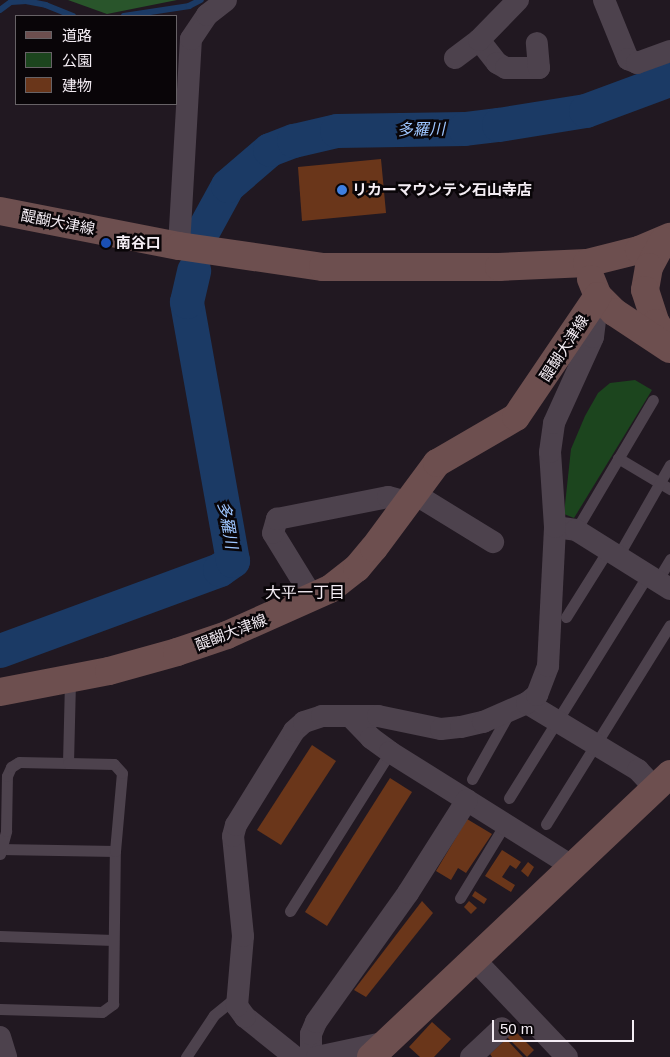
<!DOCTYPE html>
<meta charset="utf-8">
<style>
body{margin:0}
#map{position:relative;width:670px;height:1057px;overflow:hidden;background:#211821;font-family:Helvetica,"Noto Sans JP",sans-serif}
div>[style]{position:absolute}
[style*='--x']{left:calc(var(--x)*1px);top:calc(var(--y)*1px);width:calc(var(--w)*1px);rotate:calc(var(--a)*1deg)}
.green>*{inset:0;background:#1c451e}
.forest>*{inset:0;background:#29552b}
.stream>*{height:5.5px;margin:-2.75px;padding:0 2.75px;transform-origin:2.75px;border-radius:2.75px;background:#1b3a65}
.river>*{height:34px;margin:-17px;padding:0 17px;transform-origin:17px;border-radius:17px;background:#1b3a65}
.building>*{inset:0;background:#6a361a}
.lane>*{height:11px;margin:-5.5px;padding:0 5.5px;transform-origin:5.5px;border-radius:5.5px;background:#4d424d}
.street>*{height:22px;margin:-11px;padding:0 11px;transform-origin:11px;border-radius:11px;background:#4d424d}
.secondary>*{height:28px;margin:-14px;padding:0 14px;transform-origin:14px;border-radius:14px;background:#6d4f4f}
.dots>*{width:14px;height:14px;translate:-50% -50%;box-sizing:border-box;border:2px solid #090508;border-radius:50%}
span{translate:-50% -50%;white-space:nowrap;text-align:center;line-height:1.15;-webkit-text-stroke:5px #090508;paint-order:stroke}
.poi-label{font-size:15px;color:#f4edf4;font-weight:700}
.left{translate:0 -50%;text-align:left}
.street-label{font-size:15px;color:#f4edf4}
.water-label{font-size:16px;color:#9ec6ff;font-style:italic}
.neighbourhood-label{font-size:16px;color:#f4edf4}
.legend{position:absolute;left:15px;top:15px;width:162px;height:90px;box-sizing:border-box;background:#090508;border:1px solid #676266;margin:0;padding:6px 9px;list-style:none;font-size:15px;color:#f4edf4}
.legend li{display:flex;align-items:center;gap:10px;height:25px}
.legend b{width:25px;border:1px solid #676266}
.scale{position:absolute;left:492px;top:1020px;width:142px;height:22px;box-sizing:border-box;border:2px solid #f4edf4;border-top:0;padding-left:6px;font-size:15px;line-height:18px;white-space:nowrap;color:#f4edf4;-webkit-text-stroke:4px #090508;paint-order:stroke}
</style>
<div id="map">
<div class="green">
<i style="clip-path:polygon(635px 380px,652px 390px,574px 518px,564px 514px,571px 449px,585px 416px,598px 393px,610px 383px)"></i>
</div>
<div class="forest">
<i style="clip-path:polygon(68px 0,177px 0,107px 14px)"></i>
</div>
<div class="stream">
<i style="--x:0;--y:10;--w:14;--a:-36"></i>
<i style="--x:11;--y:2;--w:15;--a:-4"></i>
<i style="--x:26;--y:1;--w:20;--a:11"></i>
<i style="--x:46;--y:5;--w:29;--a:22"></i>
<i style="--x:124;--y:16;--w:66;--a:-8.7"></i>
<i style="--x:189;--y:6;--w:13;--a:-27"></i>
</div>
<div class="river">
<i style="--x:205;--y:228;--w:48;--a:-61.3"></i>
<i style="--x:228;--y:186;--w:55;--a:-40.6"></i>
<i style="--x:270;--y:150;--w:26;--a:-21"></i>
<i style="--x:294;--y:141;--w:44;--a:-13.1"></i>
<i style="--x:337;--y:131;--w:128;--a:-0.9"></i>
<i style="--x:465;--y:129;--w:34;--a:-7"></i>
<i style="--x:499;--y:125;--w:88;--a:-9.1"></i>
<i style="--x:586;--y:111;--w:90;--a:-20.3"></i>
<i style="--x:0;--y:651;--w:234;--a:-20.2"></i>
<i style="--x:220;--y:570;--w:16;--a:-35"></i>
<i style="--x:233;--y:561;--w:263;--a:-100.1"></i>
<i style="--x:187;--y:302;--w:32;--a:-77"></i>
</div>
<div class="building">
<i style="clip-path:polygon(381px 159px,386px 213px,302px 221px,298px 167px)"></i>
<i style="clip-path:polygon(312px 745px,336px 761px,281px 845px,257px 830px)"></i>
<i style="clip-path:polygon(390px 778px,412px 792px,327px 926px,305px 912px)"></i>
<i style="clip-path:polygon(467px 819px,492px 834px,466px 873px,458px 868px,451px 880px,436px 871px)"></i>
<i style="clip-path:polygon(502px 850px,521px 862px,516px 869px,510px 865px,502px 877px,515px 885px,511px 892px,485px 876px)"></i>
<i style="clip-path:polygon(528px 862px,534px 867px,528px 877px,521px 871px)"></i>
<i style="clip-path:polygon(475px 891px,487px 899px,484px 904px,472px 896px)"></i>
<i style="clip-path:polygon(422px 901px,433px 913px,366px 997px,354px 990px)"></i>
<i style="clip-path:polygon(469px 901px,477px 908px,471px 914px,464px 907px)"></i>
<i style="clip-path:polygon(432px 1022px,451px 1039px,434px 1057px,420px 1057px,409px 1047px)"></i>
<i style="clip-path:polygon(514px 1030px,534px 1050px,527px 1057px,507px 1037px)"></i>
<i style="clip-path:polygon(506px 1039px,523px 1057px,492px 1057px,490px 1054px)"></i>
</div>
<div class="lane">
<i style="--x:618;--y:458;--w:61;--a:30.8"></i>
<i style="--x:576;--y:530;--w:151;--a:-59.4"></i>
<i style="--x:618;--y:556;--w:105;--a:-60.3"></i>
<i style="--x:657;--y:581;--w:26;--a:-59"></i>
<i style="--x:566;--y:617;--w:79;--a:-57.9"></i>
<i style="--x:472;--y:779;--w:76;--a:-60.7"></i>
<i style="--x:509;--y:798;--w:263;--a:-58.1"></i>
<i style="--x:546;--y:824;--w:234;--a:-58.1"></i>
<i style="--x:0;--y:849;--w:115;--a:1"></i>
<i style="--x:0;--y:854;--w:24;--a:-75"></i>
<i style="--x:6;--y:831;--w:55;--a:-89"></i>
<i style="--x:7;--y:776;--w:10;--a:-66"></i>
<i style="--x:11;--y:767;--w:9;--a:-32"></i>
<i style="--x:19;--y:762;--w:49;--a:1.2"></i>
<i style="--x:68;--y:763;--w:84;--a:-88.6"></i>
<i style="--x:460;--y:898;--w:87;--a:-58.7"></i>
<i style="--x:290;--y:911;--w:188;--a:-57.8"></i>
<i style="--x:0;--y:936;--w:113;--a:2"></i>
<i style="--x:0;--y:1009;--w:102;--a:1.7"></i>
<i style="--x:102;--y:1012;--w:14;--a:-36"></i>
<i style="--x:113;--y:1004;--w:153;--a:-89.3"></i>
<i style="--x:115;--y:851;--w:78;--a:-84.9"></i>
<i style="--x:122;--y:773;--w:12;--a:-132"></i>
<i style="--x:114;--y:764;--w:46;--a:-178.8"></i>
<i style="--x:186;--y:1057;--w:50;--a:-56.3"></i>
<i style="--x:214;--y:1015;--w:28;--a:-39"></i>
</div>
<div class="street">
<i style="--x:604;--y:0;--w:64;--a:67.9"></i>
<i style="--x:628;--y:59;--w:10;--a:24"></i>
<i style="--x:637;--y:63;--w:35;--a:-20"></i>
<i style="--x:479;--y:40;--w:29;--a:52"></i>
<i style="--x:497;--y:63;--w:10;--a:29"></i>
<i style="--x:506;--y:68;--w:33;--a:0"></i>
<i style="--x:539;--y:68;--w:25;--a:-95"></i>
<i style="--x:455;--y:58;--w:30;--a:-37"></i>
<i style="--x:479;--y:40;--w:56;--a:-45.7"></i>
<i style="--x:179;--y:246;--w:207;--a:-86.7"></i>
<i style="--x:191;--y:39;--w:29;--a:-56"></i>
<i style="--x:207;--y:15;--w:24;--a:-38"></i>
<i style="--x:413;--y:493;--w:94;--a:31.5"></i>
<i style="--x:555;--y:527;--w:21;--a:8"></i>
<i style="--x:576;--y:530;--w:111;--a:32.1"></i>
<i style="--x:313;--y:598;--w:76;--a:-121.6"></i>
<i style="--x:273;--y:533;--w:15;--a:-74"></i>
<i style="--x:277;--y:519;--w:113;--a:-11.2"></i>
<i style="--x:388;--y:497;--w:20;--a:15"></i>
<i style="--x:527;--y:703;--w:130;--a:31.1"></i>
<i style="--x:638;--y:770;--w:25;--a:47"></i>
<i style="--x:350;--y:716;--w:30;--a:46"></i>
<i style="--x:371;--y:738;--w:24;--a:36"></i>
<i style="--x:390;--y:752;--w:215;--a:32.1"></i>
<i style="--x:474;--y:959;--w:135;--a:46.5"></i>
<i style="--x:0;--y:1037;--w:21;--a:73"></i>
<i style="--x:295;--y:1057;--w:64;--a:-141.3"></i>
<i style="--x:245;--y:1017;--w:14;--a:-126"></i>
<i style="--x:237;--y:1006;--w:70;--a:-85.1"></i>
<i style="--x:243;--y:936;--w:100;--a:-95.7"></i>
<i style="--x:233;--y:836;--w:11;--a:-75"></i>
<i style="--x:236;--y:825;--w:110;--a:-58.3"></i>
<i style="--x:294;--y:731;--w:13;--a:-42"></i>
<i style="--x:304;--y:722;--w:19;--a:-18"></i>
<i style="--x:322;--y:716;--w:56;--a:0"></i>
<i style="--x:378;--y:716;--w:64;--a:11.7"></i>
<i style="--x:441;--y:729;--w:20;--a:-6"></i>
<i style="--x:461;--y:727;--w:23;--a:-13"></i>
<i style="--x:483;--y:722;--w:48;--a:-23.4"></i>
<i style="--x:527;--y:703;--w:13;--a:-39"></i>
<i style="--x:537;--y:695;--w:31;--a:-69"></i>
<i style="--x:548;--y:666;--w:139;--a:-87.1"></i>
<i style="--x:555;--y:527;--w:75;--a:-93.8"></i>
<i style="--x:550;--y:452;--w:29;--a:-82"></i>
<i style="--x:554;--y:423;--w:94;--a:-65.6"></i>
<i style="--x:593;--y:337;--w:41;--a:-83"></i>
<i style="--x:311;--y:1057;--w:23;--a:-90"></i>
<i style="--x:311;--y:1034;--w:13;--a:-67"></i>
<i style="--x:316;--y:1022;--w:158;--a:-54.5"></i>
<i style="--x:408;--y:893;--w:110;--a:-57.6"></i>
<i style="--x:317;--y:1057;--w:72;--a:-12.1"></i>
<i style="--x:471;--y:1057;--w:42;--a:-43.1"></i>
</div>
<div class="secondary">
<i style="--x:0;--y:211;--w:182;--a:11.1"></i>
<i style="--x:179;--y:246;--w:146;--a:8.3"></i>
<i style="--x:323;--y:267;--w:176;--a:0"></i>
<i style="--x:499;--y:267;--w:88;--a:-2.6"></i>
<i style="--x:587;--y:263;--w:54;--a:-14"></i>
<i style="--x:639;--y:250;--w:34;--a:-23"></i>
<i style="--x:663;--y:241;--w:30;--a:118"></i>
<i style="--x:649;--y:267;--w:23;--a:100"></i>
<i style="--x:645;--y:290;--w:35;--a:72"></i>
<i style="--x:656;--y:323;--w:27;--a:59"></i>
<i style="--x:591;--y:279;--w:18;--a:68"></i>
<i style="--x:598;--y:296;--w:23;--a:45"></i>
<i style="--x:614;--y:312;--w:67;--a:33.5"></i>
<i style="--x:0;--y:692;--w:111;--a:-10.9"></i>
<i style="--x:109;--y:671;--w:71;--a:-15.6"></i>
<i style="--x:177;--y:652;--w:53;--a:-18.8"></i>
<i style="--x:227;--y:635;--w:113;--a:-24.1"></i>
<i style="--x:330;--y:589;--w:34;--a:-38"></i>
<i style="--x:357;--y:568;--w:26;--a:-50"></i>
<i style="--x:374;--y:548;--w:106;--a:-53.5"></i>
<i style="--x:437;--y:463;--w:91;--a:-30.2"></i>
<i style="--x:516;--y:417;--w:146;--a:-55.9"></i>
<i style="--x:371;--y:1057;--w:412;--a:-43.4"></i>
</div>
<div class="dots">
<i style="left:342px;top:190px;background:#3f7fe0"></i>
<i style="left:106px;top:243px;background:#1a4fb4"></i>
</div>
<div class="poi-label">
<span class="left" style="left:352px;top:190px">リカーマウンテン石山寺店</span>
<span class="left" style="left:116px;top:243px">南谷口</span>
</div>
<div class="street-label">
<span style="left:58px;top:222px;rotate:11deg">醍醐大津線</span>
<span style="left:564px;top:348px;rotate:-57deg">醍醐大津線</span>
<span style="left:231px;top:632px;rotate:-21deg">醍醐大津線</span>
</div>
<div class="water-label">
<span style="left:421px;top:130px;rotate:-1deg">多羅川</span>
<span style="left:227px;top:525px;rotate:80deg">多羅川</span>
</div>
<div class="neighbourhood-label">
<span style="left:305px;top:593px">大平一丁目</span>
</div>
<ul class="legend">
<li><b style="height:6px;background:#6d4f4f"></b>道路</li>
<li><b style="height:14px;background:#1c451e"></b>公園</li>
<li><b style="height:14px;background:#6a361a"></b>建物</li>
</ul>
<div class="scale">50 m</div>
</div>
